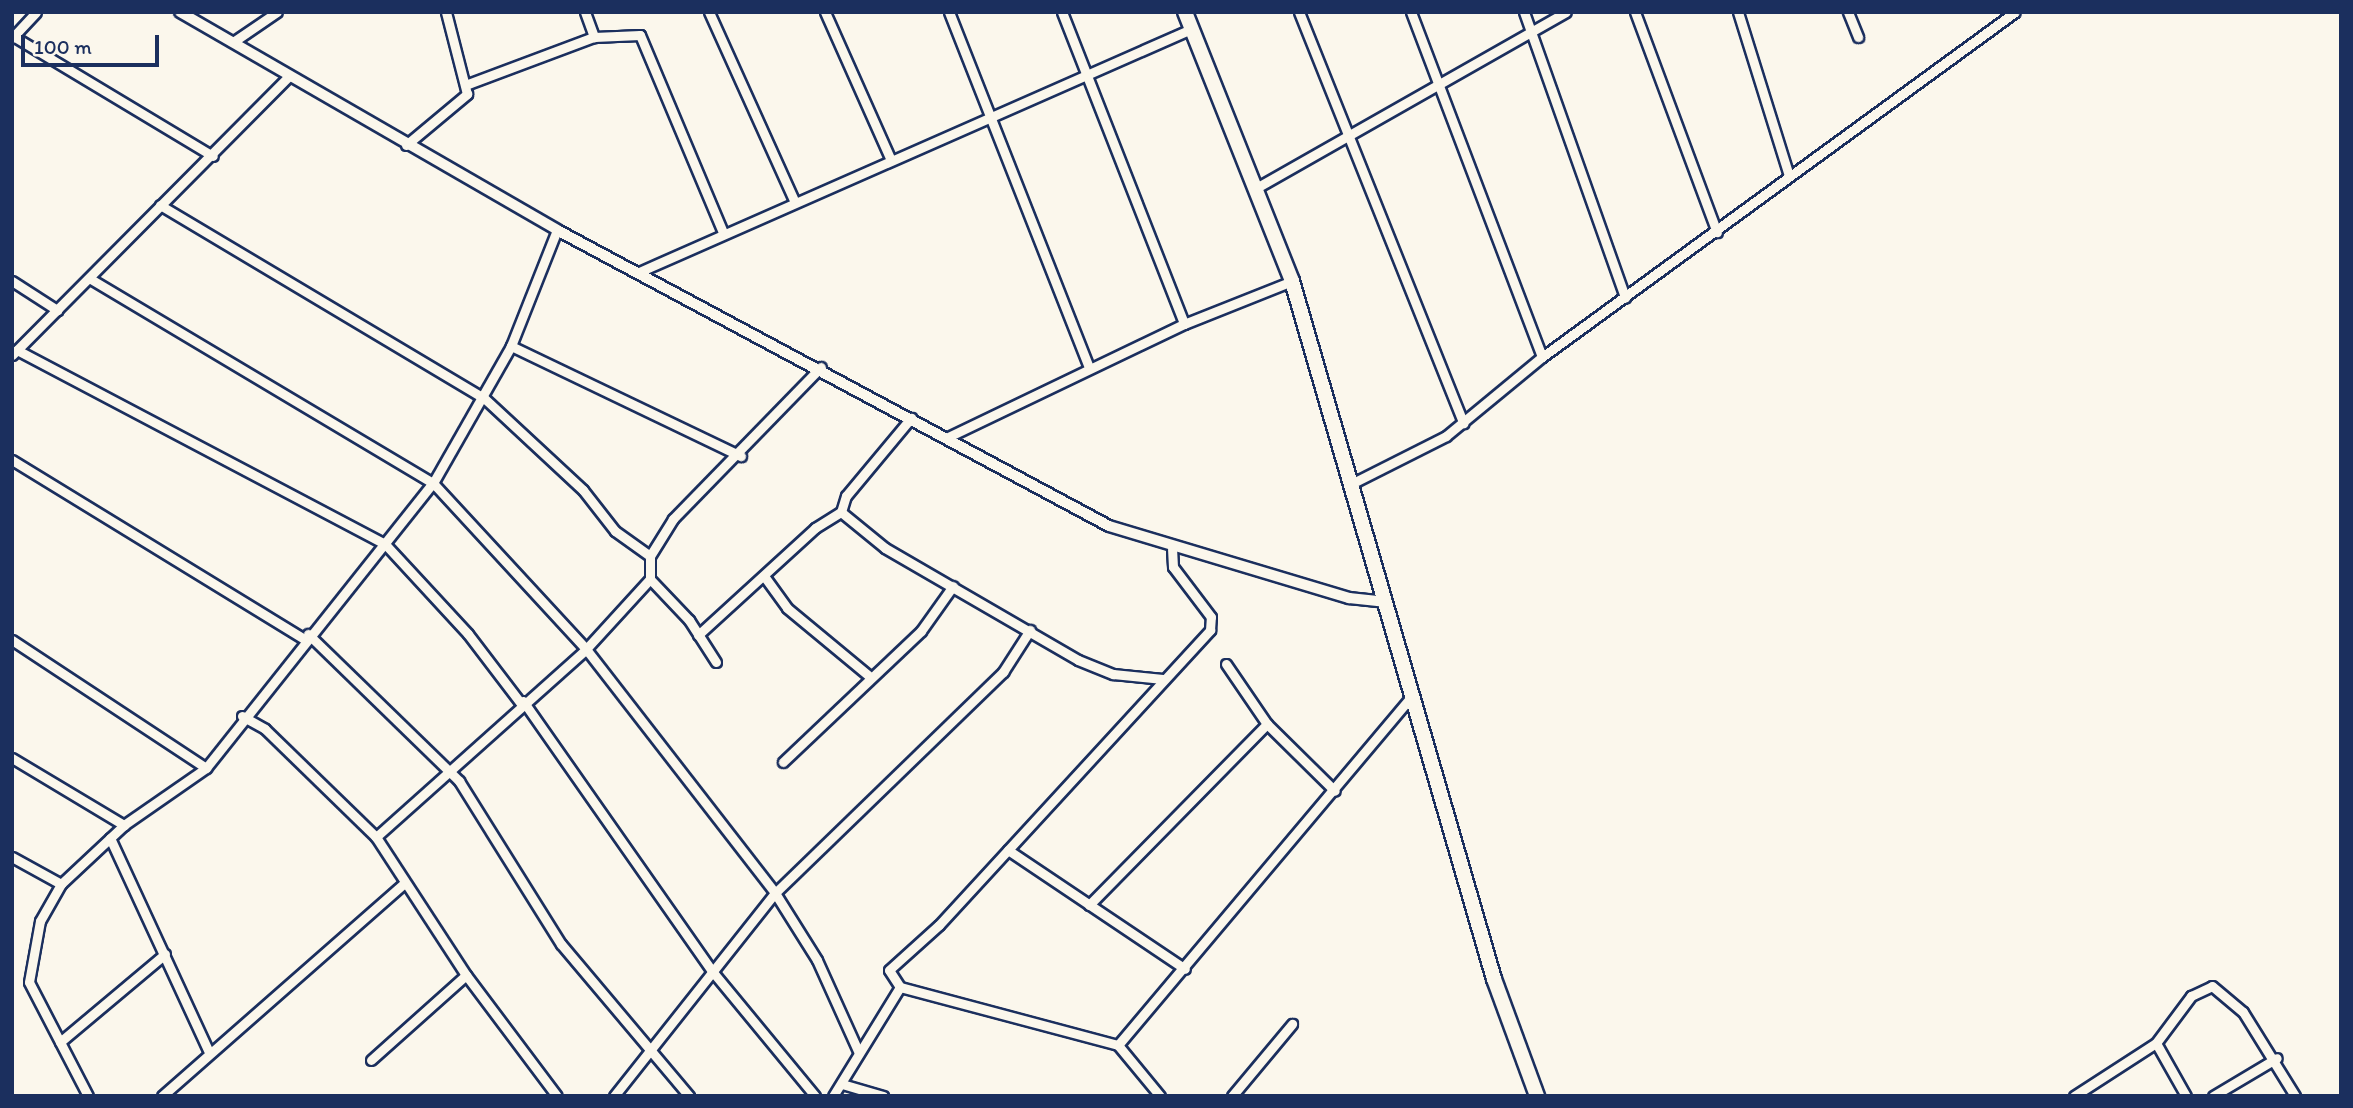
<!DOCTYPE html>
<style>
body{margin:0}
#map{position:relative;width:2353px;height:1108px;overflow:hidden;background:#fbf7ec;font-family:Itim,sans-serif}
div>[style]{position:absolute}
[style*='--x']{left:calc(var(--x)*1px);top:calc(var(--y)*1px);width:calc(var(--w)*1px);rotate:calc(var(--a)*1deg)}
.roads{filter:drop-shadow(2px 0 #1b2f5e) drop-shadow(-2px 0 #1b2f5e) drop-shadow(0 2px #1b2f5e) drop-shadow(0 -2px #1b2f5e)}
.minor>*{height:9px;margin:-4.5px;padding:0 4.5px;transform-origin:4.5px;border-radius:4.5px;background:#fbf7ec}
.tertiary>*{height:10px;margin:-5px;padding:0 5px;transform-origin:5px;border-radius:5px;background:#fbf7ec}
.primary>*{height:14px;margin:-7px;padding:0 7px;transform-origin:7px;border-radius:7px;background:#fbf7ec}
span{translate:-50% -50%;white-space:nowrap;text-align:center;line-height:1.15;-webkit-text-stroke:5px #fbf7ec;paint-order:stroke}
.frame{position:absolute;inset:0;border:14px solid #1b2f5e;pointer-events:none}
.scale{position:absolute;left:21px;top:35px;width:138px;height:32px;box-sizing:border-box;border:4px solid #1b2f5e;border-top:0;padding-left:9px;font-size:21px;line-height:24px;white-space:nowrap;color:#1b2f5e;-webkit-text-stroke:5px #fbf7ec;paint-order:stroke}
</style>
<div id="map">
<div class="roads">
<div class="minor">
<i style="--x:585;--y:12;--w:27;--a:70"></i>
<i style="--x:709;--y:12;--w:206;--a:65.7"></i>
<i style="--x:825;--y:12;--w:162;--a:66"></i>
<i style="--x:949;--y:12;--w:383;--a:68.5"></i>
<i style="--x:1062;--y:12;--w:335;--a:68.6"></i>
<i style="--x:1299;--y:12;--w:443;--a:68.2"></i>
<i style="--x:1411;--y:12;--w:369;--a:69.2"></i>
<i style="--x:1524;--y:12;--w:303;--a:70.5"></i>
<i style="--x:1635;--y:12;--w:235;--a:69.6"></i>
<i style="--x:1738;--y:12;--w:172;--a:72.7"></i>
<i style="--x:1848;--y:12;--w:27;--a:68"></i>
<i style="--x:13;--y:36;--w:233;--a:31"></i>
<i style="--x:12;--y:38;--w:35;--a:-47"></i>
<i style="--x:233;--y:42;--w:53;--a:-34.3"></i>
<i style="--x:468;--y:84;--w:134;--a:-20.5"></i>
<i style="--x:594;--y:37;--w:46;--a:-2.5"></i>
<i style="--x:640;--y:35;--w:214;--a:67.2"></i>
<i style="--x:406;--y:145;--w:80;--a:-39.9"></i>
<i style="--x:467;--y:94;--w:85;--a:-104.4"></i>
<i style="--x:1258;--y:187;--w:354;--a:-29.6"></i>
<i style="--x:160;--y:205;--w:377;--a:30.8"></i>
<i style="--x:484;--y:398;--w:135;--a:42.9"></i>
<i style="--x:583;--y:490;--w:52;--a:52"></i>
<i style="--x:615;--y:531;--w:43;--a:35.5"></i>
<i style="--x:639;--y:272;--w:603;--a:-23.76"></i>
<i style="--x:89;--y:278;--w:400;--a:30.8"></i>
<i style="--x:433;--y:483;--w:226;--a:47.3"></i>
<i style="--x:586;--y:649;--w:309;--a:52.2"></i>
<i style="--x:775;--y:893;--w:79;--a:57.9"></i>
<i style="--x:817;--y:960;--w:100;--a:65.7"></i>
<i style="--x:12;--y:281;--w:54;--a:32.8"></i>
<i style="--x:511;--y:346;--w:255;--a:25.6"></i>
<i style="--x:17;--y:350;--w:416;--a:27.8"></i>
<i style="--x:385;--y:544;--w:122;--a:47.3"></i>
<i style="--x:468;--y:634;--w:89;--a:52.7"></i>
<i style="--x:12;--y:355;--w:393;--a:-45.2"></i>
<i style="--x:946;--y:438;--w:264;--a:-25.6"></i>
<i style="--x:1184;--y:324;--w:116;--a:-21.7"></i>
<i style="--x:12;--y:460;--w:342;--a:31.5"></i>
<i style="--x:1351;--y:484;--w:106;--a:-26.8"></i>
<i style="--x:1446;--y:436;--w:124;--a:-39.5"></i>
<i style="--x:1542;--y:357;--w:585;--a:-36.11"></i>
<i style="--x:841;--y:512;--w:57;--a:39.3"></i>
<i style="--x:885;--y:548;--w:223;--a:30.1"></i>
<i style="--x:1078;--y:660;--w:38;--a:22"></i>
<i style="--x:1113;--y:674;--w:50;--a:5.7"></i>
<i style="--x:841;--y:512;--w:17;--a:-73"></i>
<i style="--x:846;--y:496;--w:102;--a:-50.2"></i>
<i style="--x:764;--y:576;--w:39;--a:54"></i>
<i style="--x:787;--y:608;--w:105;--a:39.6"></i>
<i style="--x:650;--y:579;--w:57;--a:46.4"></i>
<i style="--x:689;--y:620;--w:50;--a:57.3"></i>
<i style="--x:308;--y:634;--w:211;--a:44.2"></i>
<i style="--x:459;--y:781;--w:192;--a:58"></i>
<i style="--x:561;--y:944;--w:199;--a:49.9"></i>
<i style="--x:698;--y:635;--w:159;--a:-42.4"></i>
<i style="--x:815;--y:528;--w:31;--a:-32"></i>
<i style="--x:12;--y:640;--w:232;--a:33.4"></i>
<i style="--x:1226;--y:664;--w:73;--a:55.7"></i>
<i style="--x:1267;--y:724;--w:95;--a:44.6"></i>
<i style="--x:523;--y:701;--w:330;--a:55"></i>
<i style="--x:712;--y:971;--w:162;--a:50.5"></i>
<i style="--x:242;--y:716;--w:26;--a:29"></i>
<i style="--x:265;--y:729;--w:155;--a:44.2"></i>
<i style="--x:376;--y:837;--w:165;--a:56.9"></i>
<i style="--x:466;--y:975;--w:151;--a:53.1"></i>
<i style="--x:12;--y:758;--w:131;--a:30.9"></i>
<i style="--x:783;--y:762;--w:190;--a:-43.5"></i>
<i style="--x:921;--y:631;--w:55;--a:-54.6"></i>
<i style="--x:376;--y:837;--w:282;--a:-41.8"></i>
<i style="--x:586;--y:649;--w:95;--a:-47.6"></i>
<i style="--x:650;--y:579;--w:23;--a:-90"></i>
<i style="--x:650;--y:556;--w:44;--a:-58.1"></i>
<i style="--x:673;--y:519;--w:212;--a:-45.8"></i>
<i style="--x:110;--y:838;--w:234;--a:65.2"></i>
<i style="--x:1008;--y:850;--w:213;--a:33.9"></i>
<i style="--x:12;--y:857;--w:56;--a:28.9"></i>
<i style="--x:1089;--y:905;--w:254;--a:-45.5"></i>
<i style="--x:60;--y:1042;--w:137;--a:-40"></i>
<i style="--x:2156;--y:1043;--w:61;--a:60.5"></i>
<i style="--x:1118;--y:1045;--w:456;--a:-49.9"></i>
<i style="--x:371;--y:1060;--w:127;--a:-41.8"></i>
<i style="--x:842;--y:1084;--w:43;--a:16.3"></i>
<i style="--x:88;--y:1096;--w:128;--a:-117.4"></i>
<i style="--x:29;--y:982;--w:62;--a:-79.8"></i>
<i style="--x:40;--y:921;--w:43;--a:-60.4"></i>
<i style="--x:61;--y:884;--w:86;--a:-43.1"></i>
<i style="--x:124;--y:825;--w:100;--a:-34.8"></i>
<i style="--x:206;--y:768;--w:364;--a:-51.5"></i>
<i style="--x:433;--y:483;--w:158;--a:-60.3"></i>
<i style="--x:511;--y:346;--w:125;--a:-68.4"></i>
<i style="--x:162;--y:1096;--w:321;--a:-41.3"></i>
<i style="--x:614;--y:1096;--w:259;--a:-51.6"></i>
<i style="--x:775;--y:893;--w:318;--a:-44.1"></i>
<i style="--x:1003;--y:672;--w:50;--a:-57.3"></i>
<i style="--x:833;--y:1096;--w:128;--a:-58.4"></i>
<i style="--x:1160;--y:1096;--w:66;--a:-129.5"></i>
<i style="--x:1118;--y:1045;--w:226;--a:-165.1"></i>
<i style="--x:900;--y:987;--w:20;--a:-123"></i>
<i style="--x:889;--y:970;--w:67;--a:-42"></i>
<i style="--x:939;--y:925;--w:401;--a:-47.4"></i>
<i style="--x:1210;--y:630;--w:13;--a:-86"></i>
<i style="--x:1211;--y:617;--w:63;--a:-127.2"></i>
<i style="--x:1173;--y:567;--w:18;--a:-93"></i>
<i style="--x:1232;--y:1096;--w:94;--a:-50.2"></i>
<i style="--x:2074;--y:1096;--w:98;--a:-32.9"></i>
<i style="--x:2156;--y:1043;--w:59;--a:-53.3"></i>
<i style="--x:2191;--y:996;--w:23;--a:-25"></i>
<i style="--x:2212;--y:986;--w:40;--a:40"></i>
<i style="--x:2243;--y:1012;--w:99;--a:58.2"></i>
<i style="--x:2213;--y:1096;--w:74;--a:-30.7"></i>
</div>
<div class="tertiary">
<i style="--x:180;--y:12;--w:435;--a:30"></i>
<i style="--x:557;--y:230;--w:626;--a:28.2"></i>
<i style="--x:1109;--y:526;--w:251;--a:16.7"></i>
<i style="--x:1349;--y:598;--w:38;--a:6"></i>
</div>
<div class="primary">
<i style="--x:1185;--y:12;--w:289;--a:68.3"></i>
<i style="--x:1292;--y:281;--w:727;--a:73.86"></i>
<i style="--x:1494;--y:979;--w:125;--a:69.8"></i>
</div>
</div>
<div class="frame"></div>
<div class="scale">100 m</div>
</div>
